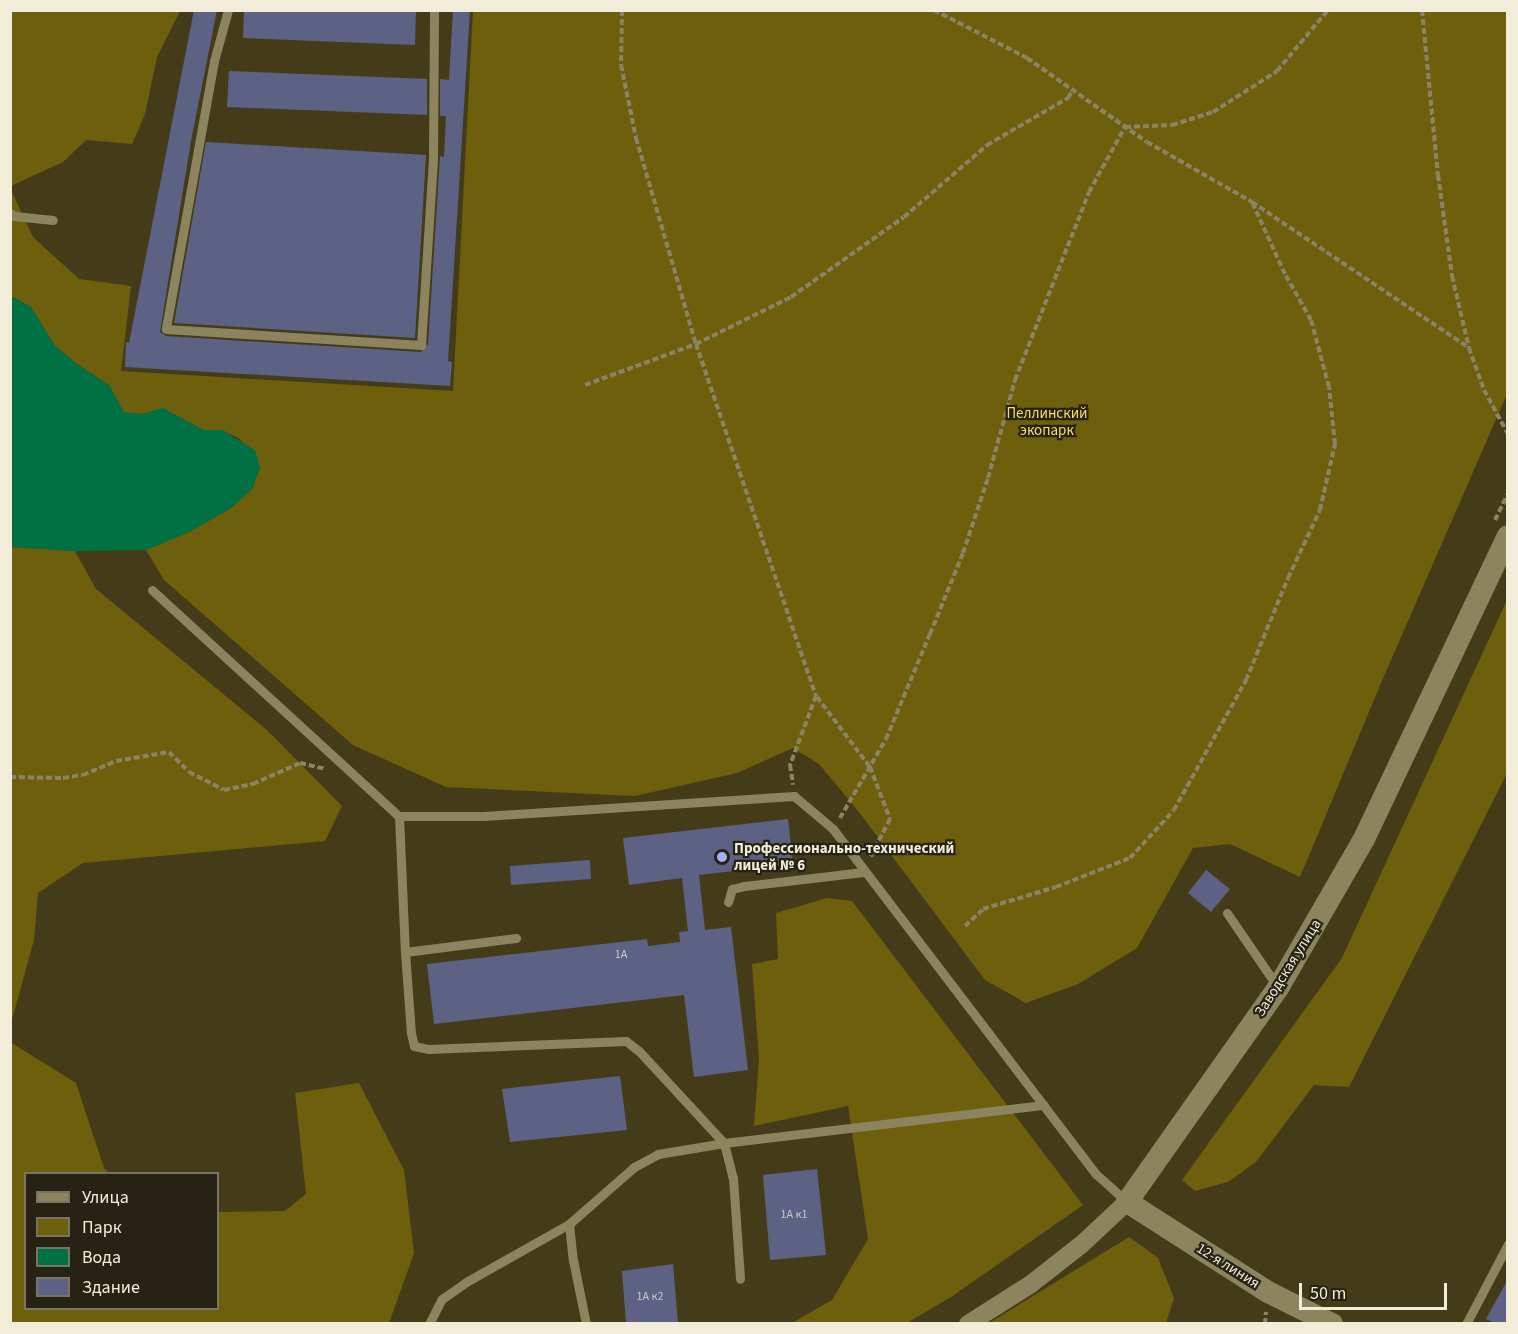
<!DOCTYPE html>
<meta charset="utf-8">
<style>
body{margin:0}
#map{position:relative;width:1518px;height:1334px;overflow:hidden;background:#443c18;font-family:"Source Sans 3",sans-serif}
div>[style]{position:absolute}
[style*='--x']{left:calc(var(--x)*1px);top:calc(var(--y)*1px);width:calc(var(--w)*1px);rotate:calc(var(--a)*1deg)}
.green>*{inset:0;background:#6e5f0d}
.water>*{inset:0;background:#017044}
.building>*{inset:0;background:#5d6284}
.path>*{height:4px;margin-top:-2px;transform-origin:0;background:repeating-linear-gradient(90deg,#8a8466 0 6px,transparent 0 9px)}
.service>*{height:9px;margin:-4.5px;padding:0 4.5px;transform-origin:4.5px;border-radius:4.5px;background:#8c845f}
.minor>*{height:18px;margin:-9px;padding:0 9px;transform-origin:9px;border-radius:9px;background:#8c845f}
.tertiary>*{height:22px;margin:-11px;padding:0 11px;transform-origin:11px;border-radius:11px;background:#8c845f}
.dots>*{width:16px;height:16px;translate:-50% -50%;box-sizing:border-box;border:3px solid #272314;border-radius:50%}
span{translate:-50% -50%;white-space:nowrap;text-align:center;line-height:1.15;-webkit-text-stroke:4.5px #272314;paint-order:stroke}
.number-label{font-size:12px;color:#cccac4}
.number-label span{-webkit-text-stroke-width:0}
.park-label{font-size:15px;color:#f8de65}
.poi-label{font-size:15px;color:#f1edd9;font-weight:700}
.left{translate:0 -50%;text-align:left}
.street-label{font-size:15px;color:#f1edd9}
.frame{position:absolute;inset:0;border:12px solid #f1edd9;pointer-events:none}
.legend{position:absolute;left:24px;top:1172px;width:195px;height:138px;box-sizing:border-box;background:#272314;border:2px solid #787463;margin:0;padding:8px 10px;list-style:none;font-size:18px;color:#f1edd9}
.legend li{display:flex;align-items:center;gap:12px;height:30px}
.legend b{width:30px;border:2px solid #787463}
.scale{position:absolute;left:1299px;top:1283px;width:148px;height:27px;box-sizing:border-box;border:3px solid #f1edd9;border-top:0;padding-left:8px;font-size:18px;line-height:21px;white-space:nowrap;color:#f1edd9;-webkit-text-stroke:4px #272314;paint-order:stroke}
</style>
<div id="map">
<div class="green">
<i style="clip-path:polygon(10px 11px,180px 11px,157px 57px,145px 114px,132px 144px,86px 140px,63px 162px,11px 186px)"></i>
<i style="clip-path:polygon(473px 11px,1507px 11px,1507px 394px,1381px 683px,1300px 877px,1230px 844px,1193px 848px,1137px 948px,1078px 984px,1026px 1003px,985px 980px,859px 812px,819px 764px,793px 748px,737px 773px,635px 796px,446px 787px,353px 745px,164px 580px,146px 550px,189px 532px,231px 508px,252px 489px,260px 468px,240px 439px,222px 430px,203px 430px,163px 408px,142px 414px,124px 413px,109px 385px,77px 364px,55px 346px,31px 307px,11px 296px,10px 188px,33px 237px,79px 279px,131px 286px,121px 371px,453px 391px)"></i>
<i style="clip-path:polygon(11px 547px,75px 551px,96px 589px,268px 731px,342px 806px,325px 841px,83px 863px,38px 893px,34px 940px,11px 1023px)"></i>
<i style="clip-path:polygon(1507px 600px,1507px 773px,1349px 1087px,1314px 1085px,1256px 1162px,1228px 1182px,1195px 1191px,1182px 1180px,1342px 958px)"></i>
<i style="clip-path:polygon(827px 898px,852px 901px,1083px 1205px,951px 1297px,907px 1323px,792px 1323px,832px 1300px,868px 1239px,848px 1106px,754px 1126px,759px 1059px,752px 964px,778px 959px,776px 913px)"></i>
<i style="clip-path:polygon(10px 1042px,76px 1083px,104px 1168px,109px 1173px,26px 1174px,26px 1308px,218px 1308px,218px 1212px,285px 1211px,306px 1194px,295px 1093px,359px 1083px,404px 1170px,414px 1253px,389px 1323px,11px 1323px)"></i>
<i style="clip-path:polygon(1129px 1237px,1158px 1258px,1174px 1298px,1166px 1323px,989px 1323px)"></i>
</div>
<div class="water">
<i style="clip-path:polygon(10px 296px,31px 307px,55px 346px,77px 364px,109px 385px,124px 412px,142px 414px,163px 408px,203px 430px,222px 430px,255px 450px,260px 468px,252px 489px,231px 508px,189px 532px,146px 550px,75px 551px,11px 547px)"></i>
</div>
<div class="building">
<i style="clip-path:polygon(194px 10px,217px 10px,191px 141px,160px 332px,166px 336px,421px 352px,428px 345px,440px 156px,444px 157px,446px 116px,440px 116px,440px 79px,449px 80px,453px 10px,470px 10px,448px 361px,452px 362px,450px 386px,125px 367px,126px 342px,129px 343px)"></i>
<i style="clip-path:polygon(244px 10px,416px 10px,415px 45px,243px 38px)"></i>
<i style="clip-path:polygon(229px 71px,427px 79px,427px 115px,227px 107px)"></i>
<i style="clip-path:polygon(206px 142px,426px 155px,415px 338px,174px 323px)"></i>
<i style="clip-path:polygon(788px 819px,793px 864px,699px 875px,705px 930px,731px 927px,748px 1070px,694px 1077px,684px 995px,434px 1024px,427px 964px,647px 939px,648px 946px,680px 942px,679px 932px,688px 931px,682px 878px,629px 885px,623px 838px)"></i>
<i style="clip-path:polygon(590px 860px,591px 879px,511px 885px,510px 866px)"></i>
<i style="clip-path:polygon(1206px 870px,1230px 889px,1211px 912px,1188px 893px)"></i>
<i style="clip-path:polygon(620px 1076px,627px 1130px,510px 1142px,502px 1089px)"></i>
<i style="clip-path:polygon(817px 1169px,826px 1255px,770px 1260px,763px 1175px)"></i>
<i style="clip-path:polygon(673px 1264px,678px 1323px,626px 1323px,622px 1271px)"></i>
<i style="clip-path:polygon(1508px 1279px,1508px 1323px,1494px 1323px,1486px 1319px)"></i>
</div>
<div class="path">
<i style="--x:622;--y:10;--w:55;--a:91"></i>
<i style="--x:621;--y:65;--w:75;--a:78.4"></i>
<i style="--x:636;--y:138;--w:215;--a:73.8"></i>
<i style="--x:696;--y:344;--w:372;--a:71.2"></i>
<i style="--x:816;--y:696;--w:74;--a:110.6"></i>
<i style="--x:790;--y:765;--w:20;--a:81"></i>
<i style="--x:934;--y:10;--w:105;--a:27.3"></i>
<i style="--x:1027;--y:58;--w:146;--a:35"></i>
<i style="--x:1147;--y:142;--w:121;--a:29.7"></i>
<i style="--x:1252;--y:202;--w:262;--a:33.9"></i>
<i style="--x:1422;--y:10;--w:166;--a:84.5"></i>
<i style="--x:1438;--y:175;--w:102;--a:82.1"></i>
<i style="--x:1452;--y:276;--w:74;--a:76.7"></i>
<i style="--x:1469;--y:348;--w:45;--a:70.3"></i>
<i style="--x:1484;--y:390;--w:50;--a:61.4"></i>
<i style="--x:585;--y:385;--w:118;--a:-20.3"></i>
<i style="--x:696;--y:344;--w:106;--a:-26.3"></i>
<i style="--x:791;--y:297;--w:138;--a:-35.3"></i>
<i style="--x:904;--y:217;--w:110;--a:-40.9"></i>
<i style="--x:987;--y:145;--w:94;--a:-30.1"></i>
<i style="--x:1068;--y:98;--w:9;--a:-58"></i>
<i style="--x:1495;--y:520;--w:30;--a:-64"></i>
<i style="--x:817;--y:697;--w:88;--a:52.9"></i>
<i style="--x:870;--y:767;--w:56;--a:69"></i>
<i style="--x:890;--y:819;--w:44;--a:117.1"></i>
<i style="--x:10;--y:777;--w:53;--a:1.1"></i>
<i style="--x:63;--y:778;--w:20;--a:-9"></i>
<i style="--x:83;--y:775;--w:36;--a:-23"></i>
<i style="--x:116;--y:761;--w:54;--a:-9.6"></i>
<i style="--x:169;--y:752;--w:28;--a:45"></i>
<i style="--x:189;--y:772;--w:39;--a:27"></i>
<i style="--x:224;--y:790;--w:30;--a:-12"></i>
<i style="--x:253;--y:784;--w:51;--a:-24.1"></i>
<i style="--x:300;--y:763;--w:26;--a:13"></i>
<i style="--x:840;--y:818;--w:91;--a:-59.8"></i>
<i style="--x:886;--y:739;--w:114;--a:-67.3"></i>
<i style="--x:930;--y:634;--w:87;--a:-67.8"></i>
<i style="--x:963;--y:553;--w:79;--a:-71.6"></i>
<i style="--x:988;--y:478;--w:102;--a:-74.6"></i>
<i style="--x:1015;--y:380;--w:202;--a:-68.5"></i>
<i style="--x:1089;--y:192;--w:74;--a:-61"></i>
<i style="--x:1125;--y:127;--w:47;--a:-2.4"></i>
<i style="--x:1172;--y:125;--w:43;--a:-17.6"></i>
<i style="--x:1213;--y:112;--w:76;--a:-32.6"></i>
<i style="--x:1277;--y:71;--w:80;--a:-50.1"></i>
<i style="--x:965;--y:926;--w:25;--a:-43"></i>
<i style="--x:983;--y:909;--w:76;--a:-16.8"></i>
<i style="--x:1056;--y:887;--w:79;--a:-21.4"></i>
<i style="--x:1130;--y:858;--w:65;--a:-47.5"></i>
<i style="--x:1174;--y:810;--w:149;--a:-61"></i>
<i style="--x:1246;--y:680;--w:110;--a:-67.6"></i>
<i style="--x:1288;--y:578;--w:75;--a:-64.8"></i>
<i style="--x:1320;--y:510;--w:68;--a:-77.2"></i>
<i style="--x:1335;--y:444;--w:57;--a:-96"></i>
<i style="--x:1329;--y:387;--w:69;--a:-105"></i>
<i style="--x:1311;--y:320;--w:53;--a:-119.5"></i>
<i style="--x:1285;--y:274;--w:79;--a:-114.6"></i>
<i style="--x:10;--y:1323;--w:1;--a:45"></i>
<i style="--x:1265;--y:1324;--w:12;--a:-85"></i>
</div>
<div class="service">
<i style="--x:228;--y:10;--w:53;--a:105.4"></i>
<i style="--x:214;--y:61;--w:272;--a:100.2"></i>
<i style="--x:166;--y:329;--w:256;--a:3.6"></i>
<i style="--x:421;--y:345;--w:186;--a:-86.3"></i>
<i style="--x:433;--y:159;--w:149;--a:-89.6"></i>
<i style="--x:10;--y:213;--w:5;--a:37"></i>
<i style="--x:14;--y:216;--w:39;--a:6"></i>
<i style="--x:152;--y:590;--w:335;--a:42.5"></i>
<i style="--x:399;--y:816;--w:85;--a:0"></i>
<i style="--x:484;--y:816;--w:311;--a:-3.7"></i>
<i style="--x:794;--y:796;--w:51;--a:40.2"></i>
<i style="--x:833;--y:829;--w:434;--a:52.7"></i>
<i style="--x:1096;--y:1174;--w:42;--a:42.1"></i>
<i style="--x:399;--y:816;--w:136;--a:87.5"></i>
<i style="--x:405;--y:952;--w:81;--a:85.8"></i>
<i style="--x:411;--y:1033;--w:13;--a:77"></i>
<i style="--x:414;--y:1046;--w:14;--a:12"></i>
<i style="--x:428;--y:1049;--w:198;--a:-2.3"></i>
<i style="--x:626;--y:1041;--w:16;--a:38"></i>
<i style="--x:639;--y:1051;--w:125;--a:47.3"></i>
<i style="--x:724;--y:1143;--w:36;--a:76"></i>
<i style="--x:733;--y:1178;--w:101;--a:86"></i>
<i style="--x:728;--y:902;--w:14;--a:-73"></i>
<i style="--x:732;--y:889;--w:12;--a:-14"></i>
<i style="--x:744;--y:886;--w:120;--a:-6.7"></i>
<i style="--x:1227;--y:913;--w:88;--a:55.6"></i>
<i style="--x:405;--y:952;--w:112;--a:-7.2"></i>
<i style="--x:569;--y:1224;--w:36;--a:84"></i>
<i style="--x:573;--y:1260;--w:65;--a:78.5"></i>
<i style="--x:429;--y:1324;--w:28;--a:-63"></i>
<i style="--x:442;--y:1299;--w:29;--a:-35"></i>
<i style="--x:466;--y:1282;--w:118;--a:-29.4"></i>
<i style="--x:569;--y:1224;--w:86;--a:-41.2"></i>
<i style="--x:634;--y:1167;--w:27;--a:-28"></i>
<i style="--x:658;--y:1154;--w:67;--a:-9.5"></i>
<i style="--x:724;--y:1143;--w:322;--a:-6.8"></i>
<i style="--x:1466;--y:1324;--w:90;--a:-62.3"></i>
</div>
<div class="minor">
<i style="--x:968;--y:1324;--w:75;--a:-32.4"></i>
<i style="--x:1031;--y:1284;--w:63;--a:-38"></i>
<i style="--x:1081;--y:1245;--w:63;--a:-43.1"></i>
</div>
<div class="tertiary">
<i style="--x:1332;--y:1324;--w:72;--a:-153.4"></i>
<i style="--x:1268;--y:1292;--w:167;--a:-147.4"></i>
<i style="--x:1127;--y:1202;--w:262;--a:-54.8"></i>
<i style="--x:1278;--y:988;--w:172;--a:-60"></i>
<i style="--x:1364;--y:839;--w:335;--a:-64.6"></i>
</div>
<div class="dots">
<i style="left:722px;top:857px;background:#a6b1fc"></i>
</div>
<div class="number-label">
<span style="left:621px;top:955px">1А</span>
<span style="left:794px;top:1215px">1А к1</span>
<span style="left:650px;top:1297px">1А к2</span>
</div>
<div class="park-label">
<span style="left:1047px;top:422px">Пеллинский<br>экопарк</span>
</div>
<div class="poi-label">
<span class="left" style="left:734px;top:857px">Профессионально-технический<br>лицей № 6</span>
</div>
<div class="street-label">
<span style="left:1288px;top:968px;rotate:-58deg">Заводская улица</span>
<span style="left:1228px;top:1266px;rotate:32deg">12-я линия</span>
</div>
<div class="frame"></div>
<ul class="legend">
<li><b style="height:8px;background:#8c845f"></b>Улица</li>
<li><b style="height:16px;background:#6e5f0d"></b>Парк</li>
<li><b style="height:16px;background:#017044"></b>Вода</li>
<li><b style="height:16px;background:#5d6284"></b>Здание</li>
</ul>
<div class="scale">50 m</div>
</div>
